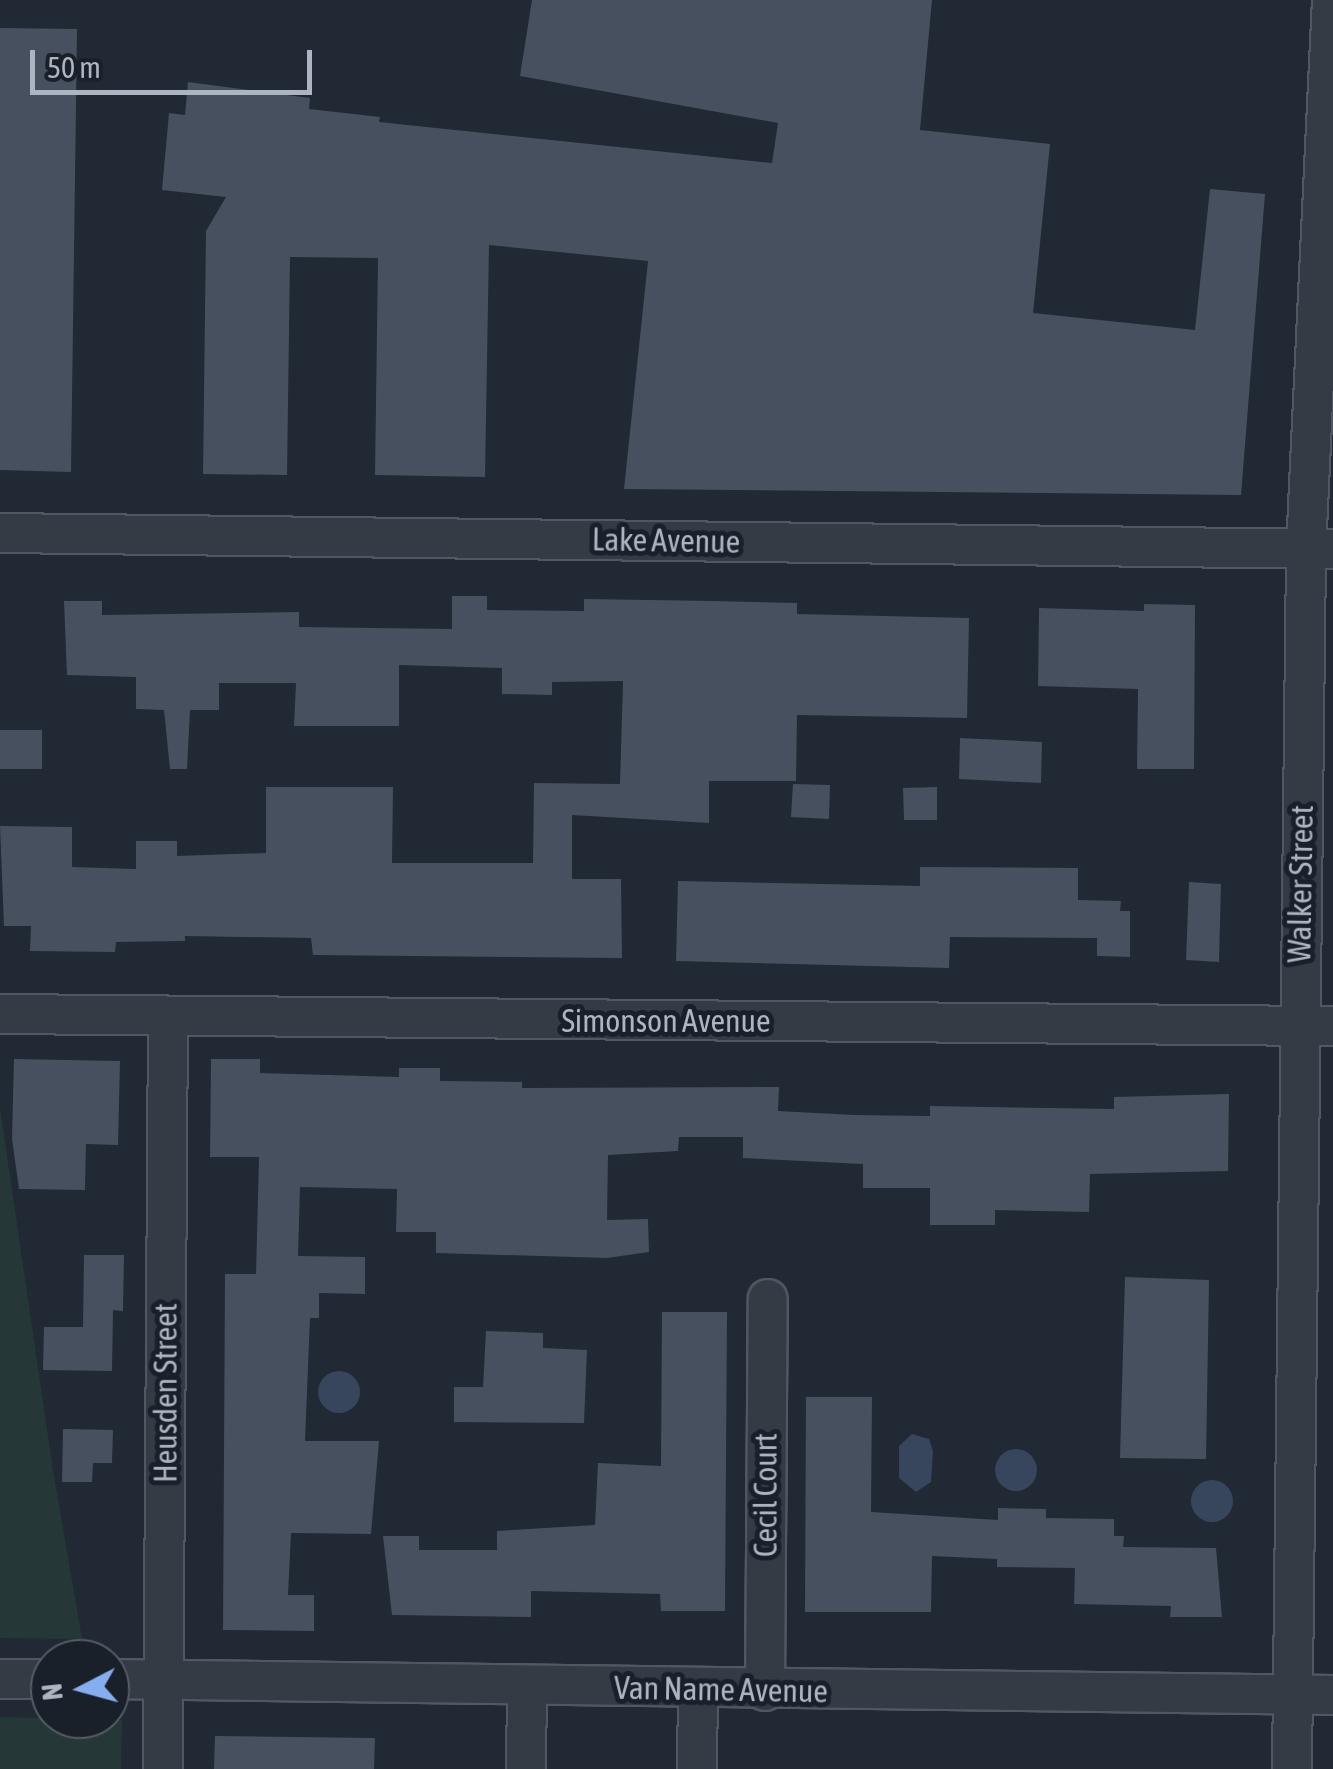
<!DOCTYPE html>
<style>
body{margin:0}
#map{position:relative;width:1333px;height:1769px;overflow:hidden;background:#202934;font-family:"Asap Condensed",sans-serif}
div>[style]{position:absolute}
[style*='--x']{left:calc(var(--x)*1px);top:calc(var(--y)*1px);width:calc(var(--w)*1px);rotate:calc(var(--a)*1deg)}
.green>*{inset:0;background:#253737}
.water>*{inset:0;background:#37465c}
.round{border-radius:50%}
.building>*{inset:0;background:#47505e}
.roads{filter:drop-shadow(2px 0 #515863) drop-shadow(-2px 0 #515863) drop-shadow(0 2px #515863) drop-shadow(0 -2px #515863)}
.minor>*{height:38px;margin:-19px;padding:0 19px;transform-origin:19px;border-radius:19px;background:#343b45}
span{translate:-50% -50%;white-space:nowrap;text-align:center;line-height:1.15;-webkit-text-stroke:10px #192029;paint-order:stroke}
.street-label{font-size:32px;color:#aeb5c2}
.north{position:absolute;left:30px;top:1639px;width:100px;height:100px;box-sizing:border-box;background:#192029;border:2px solid #555c66;border-radius:50%;rotate:264deg;font-size:28px;font-weight:700;line-height:40px;text-align:center;color:#aeb5c2}
.north::after{content:'';display:block;margin:auto;width:35px;height:45px;background:#85adef;clip-path:polygon(50% 0,100% 100%,50% 72%,0 100%)}
.scale{position:absolute;left:30px;top:50px;width:282px;height:45px;box-sizing:border-box;border:5px solid #aeb5c2;border-top:0;padding-left:12px;font-size:30px;line-height:35px;white-space:nowrap;color:#aeb5c2;-webkit-text-stroke:8px #192029;paint-order:stroke}
</style>
<div id="map">
<div class="green">
<i style="clip-path:polygon(0 1108px,53px 1470px,82px 1639px,0 1638px)"></i>
<i style="clip-path:polygon(0 1717px,122px 1720px,121px 1769px,0 1769px)"></i>
</div>
<div class="water">
<i class="round" style="left:318px;top:1371px;width:42px;height:42px"></i>
<i style="clip-path:polygon(912px 1434px,929px 1439px,933px 1451px,931px 1482px,916px 1492px,899px 1478px,899px 1446px)"></i>
<i class="round" style="left:995px;top:1449px;width:42px;height:42px"></i>
<i class="round" style="left:1191px;top:1480px;width:42px;height:42px"></i>
</div>
<div class="building">
<i style="clip-path:polygon(532px 0,932px 0,920px 130px,1050px 144px,1033px 313px,1195px 330px,1210px 189px,1265px 194px,1241px 495px,624px 489px,648px 261px,489px 245px,485px 477px,375px 475px,378px 258px,290px 257px,287px 475px,203px 474px,206px 231px,226px 197px,162px 190px,169px 113px,185px 115px,188px 82px,310px 98px,309px 109px,380px 117px,379px 122px,772px 163px,778px 123px,520px 76px)"></i>
<i style="clip-path:polygon(0 28px,77px 29px,71px 472px,0 470px)"></i>
<i style="clip-path:polygon(452px 596px,487px 596px,487px 610px,584px 611px,584px 599px,713px 601px,797px 603px,797px 614px,969px 618px,967px 718px,797px 715px,796px 781px,709px 781px,709px 823px,572px 815px,572px 879px,621px 879px,622px 958px,313px 955px,311px 938px,185px 936px,185px 941px,116px 942px,115px 952px,30px 951px,31px 926px,4px 926px,0 826px,72px 827px,72px 867px,136px 869px,136px 841px,177px 841px,177px 856px,266px 853px,266px 787px,393px 787px,392px 863px,533px 863px,534px 783px,620px 784px,623px 681px,552px 682px,552px 695px,502px 694px,502px 668px,399px 665px,399px 726px,294px 726px,296px 683px,219px 683px,219px 710px,190px 710px,187px 769px,170px 769px,164px 710px,136px 709px,136px 677px,67px 675px,64px 601px,102px 601px,102px 615px,299px 612px,299px 627px,452px 629px)"></i>
<i style="clip-path:polygon(1144px 604px,1195px 605px,1194px 769px,1137px 769px,1138px 689px,1038px 686px,1039px 608px,1144px 611px)"></i>
<i style="clip-path:polygon(0 730px,42px 730px,42px 769px,0 769px)"></i>
<i style="clip-path:polygon(960px 738px,1042px 742px,1041px 783px,959px 779px)"></i>
<i style="clip-path:polygon(793px 784px,830px 785px,829px 819px,791px 817px)"></i>
<i style="clip-path:polygon(937px 787px,937px 820px,904px 820px,903px 788px)"></i>
<i style="clip-path:polygon(920px 867px,1078px 868px,1078px 900px,1121px 901px,1120px 911px,1130px 911px,1130px 957px,1097px 956px,1097px 938px,950px 937px,949px 968px,676px 961px,678px 881px,920px 886px)"></i>
<i style="clip-path:polygon(1189px 882px,1221px 884px,1219px 962px,1186px 960px)"></i>
<i style="clip-path:polygon(14px 1059px,120px 1061px,118px 1145px,86px 1144px,85px 1190px,19px 1189px,12px 1139px)"></i>
<i style="clip-path:polygon(211px 1059px,260px 1059px,260px 1073px,399px 1077px,399px 1068px,440px 1068px,440px 1081px,522px 1082px,522px 1088px,779px 1087px,778px 1111px,854px 1115px,930px 1116px,930px 1106px,1114px 1109px,1114px 1097px,1229px 1094px,1228px 1171px,1090px 1174px,1089px 1212px,995px 1210px,995px 1225px,930px 1225px,930px 1188px,863px 1188px,863px 1164px,743px 1158px,743px 1137px,679px 1137px,678px 1151px,608px 1155px,607px 1220px,648px 1219px,649px 1252px,607px 1258px,436px 1253px,436px 1232px,396px 1232px,397px 1189px,300px 1187px,298px 1256px,365px 1257px,365px 1294px,319px 1293px,319px 1318px,310px 1318px,305px 1441px,379px 1441px,371px 1534px,291px 1533px,288px 1595px,314px 1595px,314px 1631px,223px 1630px,225px 1274px,256px 1274px,259px 1157px,210px 1157px)"></i>
<i style="clip-path:polygon(84px 1255px,124px 1255px,123px 1311px,113px 1310px,112px 1371px,43px 1370px,44px 1327px,83px 1327px)"></i>
<i style="clip-path:polygon(1125px 1277px,1209px 1280px,1206px 1459px,1120px 1458px)"></i>
<i style="clip-path:polygon(662px 1312px,727px 1312px,725px 1611px,661px 1611px,660px 1594px,531px 1591px,531px 1617px,392px 1615px,383px 1536px,419px 1536px,419px 1550px,497px 1550px,497px 1531px,595px 1525px,598px 1463px,661px 1466px)"></i>
<i style="clip-path:polygon(486px 1331px,543px 1333px,543px 1348px,587px 1350px,584px 1423px,454px 1422px,454px 1387px,483px 1387px)"></i>
<i style="clip-path:polygon(806px 1397px,872px 1397px,871px 1512px,998px 1520px,998px 1508px,1046px 1509px,1046px 1518px,1114px 1519px,1114px 1536px,1124px 1536px,1123px 1547px,1216px 1548px,1222px 1617px,1170px 1617px,1171px 1606px,1074px 1604px,1075px 1568px,997px 1567px,997px 1559px,932px 1556px,931px 1612px,805px 1612px)"></i>
<i style="clip-path:polygon(63px 1429px,113px 1430px,112px 1463px,93px 1463px,92px 1482px,62px 1482px)"></i>
<i style="clip-path:polygon(215px 1736px,375px 1738px,374px 1769px,214px 1769px)"></i>
</div>
<div class="roads">
<div class="minor">
<i style="--x:0;--y:533;--w:1333;--a:0.69"></i>
<i style="--x:0;--y:1014;--w:1333;--a:0.52"></i>
<i style="--x:0;--y:1679;--w:50;--a:0"></i>
<i style="--x:110;--y:1679;--w:1223;--a:0.75"></i>
<i style="--x:765;--y:1691;--w:392;--a:-89.6"></i>
<i style="--x:163;--y:1769;--w:751;--a:-89.62"></i>
<i style="--x:526;--y:1769;--w:82;--a:-89.3"></i>
<i style="--x:697;--y:1769;--w:79;--a:-89.3"></i>
<i style="--x:1292;--y:1769;--w:1220;--a:-89.34"></i>
<i style="--x:1306;--y:549;--w:550;--a:-87.29"></i>
</div>
</div>
<div class="street-label">
<span style="left:666px;top:541px;rotate:1deg">Lake Avenue</span>
<span style="left:1301px;top:884px;rotate:-89deg">Walker Street</span>
<span style="left:666px;top:1021px">Simonson Avenue</span>
<span style="left:166px;top:1393px;rotate:-90deg">Heusden Street</span>
<span style="left:766px;top:1495px;rotate:-90deg">Cecil Court</span>
<span style="left:721px;top:1690px;rotate:1deg">Van Name Avenue</span>
</div>
<div class="north">N</div>
<div class="scale">50 m</div>
</div>
